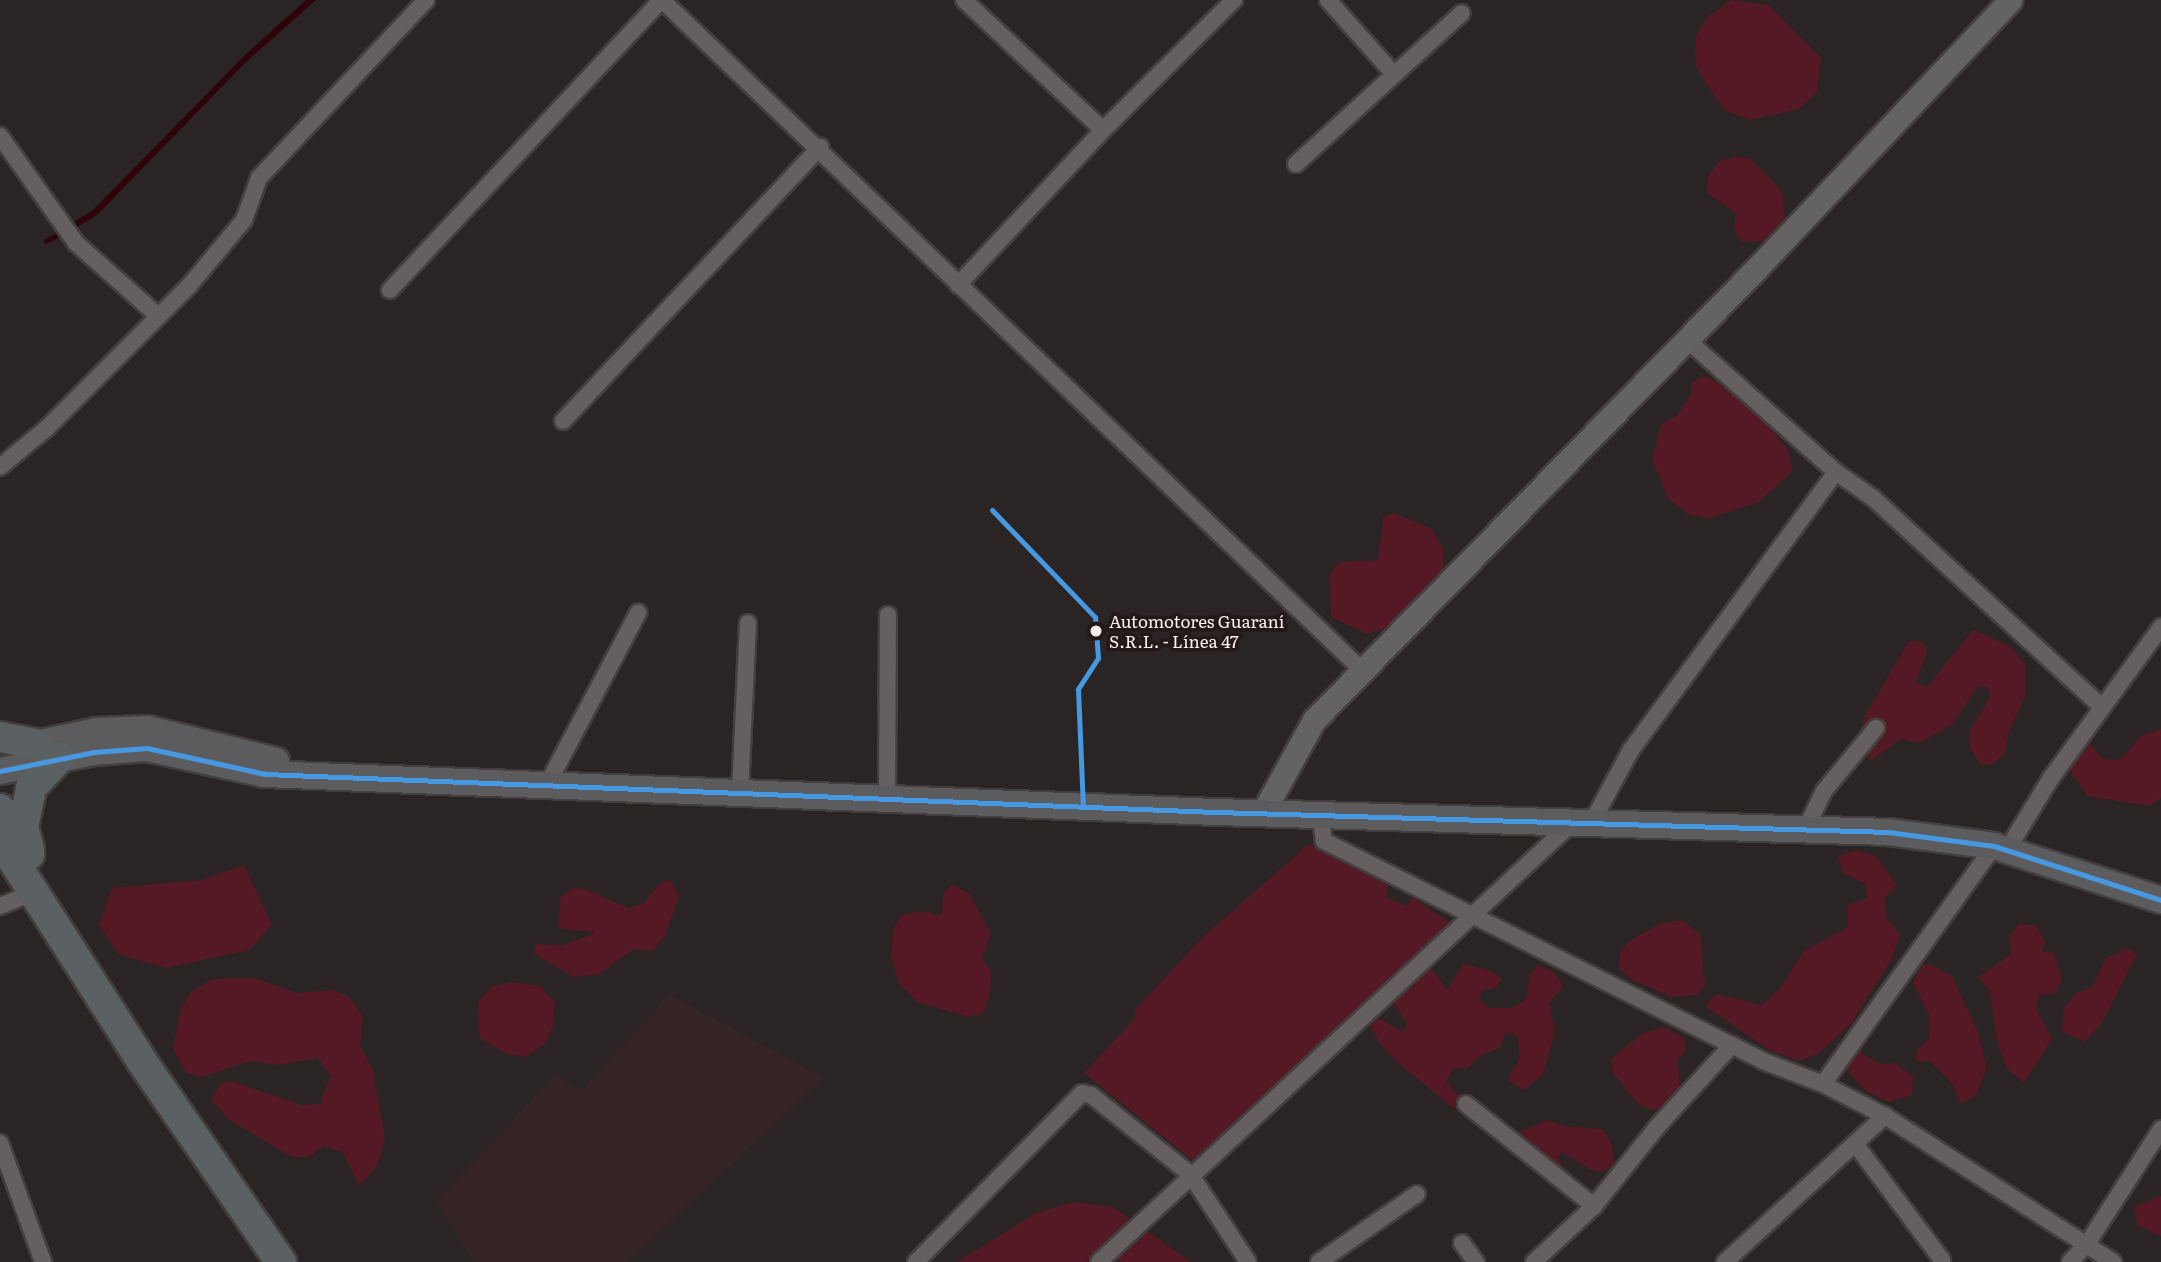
<!DOCTYPE html>
<meta charset="utf-8">
<style>
body{margin:0}
#map{position:relative;width:2161px;height:1262px;overflow:hidden;background:#2a2424;font-family:Literata,serif}
div>[style]{position:absolute}
[style*='--x']{left:calc(var(--x)*1px);top:calc(var(--y)*1px);width:calc(var(--w)*1px);rotate:calc(var(--a)*1deg)}
.built>*{inset:0;background:#352426}
.green>*{inset:0;background:#541925}
.water>*{inset:0;background:#2f030c}
.stream>*{height:4.5px;margin:-2.25px;padding:0 2.25px;transform-origin:2.25px;border-radius:2.25px;background:#2f030c}
.roads{filter:drop-shadow(2px 0 #443f3f) drop-shadow(-2px 0 #443f3f) drop-shadow(0 2px #443f3f) drop-shadow(0 -2px #443f3f)}
.street>*{height:16px;margin:-8px;padding:0 8px;transform-origin:8px;border-radius:8px;background:#655f60}
.secondary>*{height:23px;margin:-11.5px;padding:0 11.5px;transform-origin:11.5px;border-radius:11.5px;background:#656264}
.primary>*{height:26px;margin:-13px;padding:0 13px;transform-origin:13px;border-radius:13px;background:#5c5c5e}
.highway>*{height:30px;margin:-15px;padding:0 15px;transform-origin:15px;border-radius:15px;background:#5b6062}
.bus-1>*{height:5px;margin:-2.5px;padding:0 2.5px;transform-origin:2.5px;border-radius:2.5px;background:#4699e1}
.dots>*{width:19px;height:19px;translate:-50% -50%;box-sizing:border-box;border:4px solid #241819;border-radius:50%}
span{translate:-50% -50%;white-space:nowrap;text-align:center;line-height:1.15;-webkit-text-stroke:7px #241819;paint-order:stroke}
.bus-label{font-size:17px;color:#f9f0f0}
.left{translate:0 -50%;text-align:left}
</style>
<div id="map">
<div class="built">
<i style="clip-path:polygon(669px 994px,824px 1078px,627px 1262px,475px 1262px,436px 1202px,555px 1074px,581px 1091px)"></i>
</div>
<div class="green">
<i style="clip-path:polygon(1731px 0,1769px 5px,1821px 58px,1817px 93px,1799px 109px,1749px 120px,1725px 110px,1709px 88px,1695px 65px,1696px 36px,1706px 18px)"></i>
<i style="clip-path:polygon(1736px 157px,1751px 159px,1782px 192px,1785px 218px,1764px 241px,1742px 242px,1734px 228px,1736px 213px,1707px 193px,1708px 176px,1719px 161px)"></i>
<i style="clip-path:polygon(1706px 376px,1740px 396px,1761px 417px,1789px 451px,1792px 471px,1759px 502px,1707px 519px,1686px 513px,1668px 498px,1652px 459px,1661px 425px,1677px 415px,1691px 394px,1692px 382px)"></i>
<i style="clip-path:polygon(1394px 513px,1432px 529px,1443px 549px,1443px 568px,1404px 614px,1387px 628px,1367px 634px,1331px 617px,1330px 574px,1339px 562px,1378px 560px,1383px 517px)"></i>
<i style="clip-path:polygon(1973px 630px,2010px 646px,2026px 665px,2026px 694px,2009px 731px,2005px 753px,1992px 765px,1980px 764px,1970px 748px,1970px 730px,1990px 697px,1988px 687px,1977px 687px,1952px 725px,1919px 743px,1901px 739px,1871px 761px,1861px 749px,1859px 734px,1866px 714px,1909px 641px,1921px 641px,1927px 651px,1916px 682px,1927px 687px)"></i>
<i style="clip-path:polygon(2161px 729px,2161px 798px,2149px 806px,2087px 796px,2063px 760px,2085px 740px,2104px 759px,2120px 760px,2141px 736px)"></i>
<i style="clip-path:polygon(1309px 844px,1389px 886px,1385px 897px,1407px 906px,1412px 897px,1452px 924px,1196px 1163px,1084px 1073px,1135px 1018px,1135px 1009px,1205px 935px)"></i>
<i style="clip-path:polygon(1857px 850px,1876px 856px,1897px 886px,1885px 897px,1886px 917px,1900px 935px,1892px 958px,1852px 1023px,1819px 1053px,1800px 1061px,1772px 1052px,1705px 1006px,1716px 994px,1761px 1005px,1778px 991px,1804px 951px,1848px 927px,1848px 905px,1867px 898px,1866px 884px,1843px 873px,1838px 856px)"></i>
<i style="clip-path:polygon(244px 865px,272px 925px,249px 950px,166px 968px,118px 954px,99px 924px,112px 888px,203px 880px)"></i>
<i style="clip-path:polygon(670px 880px,679px 896px,665px 936px,652px 951px,634px 949px,599px 974px,574px 977px,534px 954px,535px 944px,563px 945px,596px 933px,558px 928px,560px 898px,571px 889px,582px 888px,629px 908px,644px 903px,659px 884px)"></i>
<i style="clip-path:polygon(952px 885px,970px 894px,991px 934px,982px 959px,991px 971px,990px 994px,983px 1014px,969px 1017px,917px 1002px,898px 982px,891px 955px,893px 930px,900px 916px,918px 911px,941px 915px,944px 892px)"></i>
<i style="clip-path:polygon(1682px 920px,1700px 934px,1705px 984px,1698px 995px,1672px 997px,1632px 980px,1619px 969px,1620px 953px,1629px 941px,1659px 924px)"></i>
<i style="clip-path:polygon(2018px 924px,2036px 925px,2045px 942px,2042px 952px,2054px 953px,2062px 979px,2056px 993px,2039px 995px,2036px 1009px,2052px 1039px,2024px 1083px,2007px 1069px,1997px 1042px,1990px 992px,1979px 977px,2011px 954px,2010px 936px)"></i>
<i style="clip-path:polygon(2128px 948px,2137px 954px,2101px 1024px,2085px 1042px,2062px 1031px,2064px 1007px,2076px 993px,2092px 987px,2105px 959px)"></i>
<i style="clip-path:polygon(1422px 956px,1447px 990px,1463px 964px,1489px 970px,1502px 978px,1496px 988px,1481px 991px,1480px 1000px,1489px 1008px,1511px 1008px,1526px 1000px,1530px 975px,1538px 965px,1554px 972px,1563px 986px,1549px 1004px,1555px 1031px,1543px 1075px,1523px 1090px,1508px 1080px,1520px 1058px,1517px 1036px,1506px 1032px,1500px 1048px,1481px 1055px,1468px 1068px,1454px 1068px,1446px 1081px,1457px 1094px,1471px 1099px,1469px 1113px,1453px 1108px,1396px 1061px,1378px 1041px,1370px 1024px,1373px 1015px,1403px 1032px,1407px 1023px,1392px 1001px,1395px 992px,1414px 987px)"></i>
<i style="clip-path:polygon(1922px 965px,1932px 965px,1952px 976px,1978px 1032px,1987px 1068px,1976px 1095px,1961px 1104px,1952px 1083px,1931px 1062px,1916px 1061px,1917px 1049px,1929px 1039px,1930px 1017px,1913px 982px)"></i>
<i style="clip-path:polygon(229px 978px,255px 978px,296px 993px,333px 990px,349px 997px,363px 1017px,360px 1046px,373px 1071px,385px 1140px,377px 1165px,359px 1186px,343px 1152px,323px 1146px,309px 1157px,292px 1157px,229px 1120px,211px 1100px,221px 1083px,231px 1081px,302px 1105px,320px 1104px,330px 1076px,318px 1058px,276px 1065px,250px 1061px,203px 1077px,186px 1073px,173px 1049px,180px 1011px,191px 992px,210px 980px)"></i>
<i style="clip-path:polygon(512px 982px,539px 986px,555px 1001px,553px 1026px,545px 1044px,525px 1057px,507px 1054px,479px 1038px,478px 1001px,492px 986px)"></i>
<i style="clip-path:polygon(1664px 1027px,1684px 1038px,1686px 1050px,1678px 1060px,1680px 1095px,1668px 1106px,1650px 1110px,1637px 1103px,1613px 1073px,1611px 1059px,1643px 1033px)"></i>
<i style="clip-path:polygon(1844px 1043px,1880px 1064px,1896px 1063px,1913px 1077px,1912px 1095px,1888px 1102px,1865px 1091px,1833px 1052px)"></i>
<i style="clip-path:polygon(1547px 1120px,1564px 1126px,1603px 1129px,1612px 1145px,1614px 1165px,1601px 1172px,1589px 1169px,1563px 1152px,1557px 1156px,1572px 1181px,1552px 1185px,1511px 1150px,1516px 1134px)"></i>
<i style="clip-path:polygon(2161px 1196px,2161px 1236px,2137px 1225px,2134px 1207px)"></i>
<i style="clip-path:polygon(1073px 1202px,1113px 1207px,1191px 1262px,1120px 1262px,1110px 1257px,1084px 1262px,957px 1262px,1036px 1213px)"></i>
</div>
<div class="water">
<i style="clip-path:polygon(306px 0,316px 0,245px 63px,98px 214px,68px 233px,65px 227px,92px 211px,246px 54px)"></i>
</div>
<div class="stream">
<i style="--x:46;--y:241;--w:19;--a:-28"></i>
</div>
<div class="roads">
<div class="street">
<i style="--x:662;--y:0;--w:969;--a:43.75"></i>
<i style="--x:964;--y:0;--w:190;--a:43.1"></i>
<i style="--x:1328;--y:0;--w:96;--a:48.4"></i>
<i style="--x:0;--y:136;--w:131;--a:54.6"></i>
<i style="--x:76;--y:243;--w:108;--a:41.6"></i>
<i style="--x:1296;--y:164;--w:224;--a:-42.3"></i>
<i style="--x:958;--y:285;--w:212;--a:-46.9"></i>
<i style="--x:1103;--y:130;--w:185;--a:-44.8"></i>
<i style="--x:390;--y:290;--w:397;--a:-46.9"></i>
<i style="--x:1686;--y:339;--w:200;--a:41.6"></i>
<i style="--x:1836;--y:472;--w:45;--a:35.1"></i>
<i style="--x:1873;--y:498;--w:309;--a:42.4"></i>
<i style="--x:563;--y:421;--w:376;--a:-46.8"></i>
<i style="--x:0;--y:467;--w:61;--a:-39.7"></i>
<i style="--x:47;--y:428;--w:201;--a:-45"></i>
<i style="--x:189;--y:286;--w:86;--a:-50.2"></i>
<i style="--x:244;--y:220;--w:45;--a:-70.3"></i>
<i style="--x:259;--y:178;--w:244;--a:-46.8"></i>
<i style="--x:547;--y:785;--w:195;--a:-62.1"></i>
<i style="--x:740;--y:792;--w:169;--a:-87.3"></i>
<i style="--x:887;--y:799;--w:184;--a:-89.7"></i>
<i style="--x:1320;--y:813;--w:28;--a:82"></i>
<i style="--x:1324;--y:841;--w:491;--a:26.6"></i>
<i style="--x:1763;--y:1061;--w:64;--a:21"></i>
<i style="--x:1823;--y:1084;--w:70;--a:27.3"></i>
<i style="--x:1885;--y:1116;--w:271;--a:32.6"></i>
<i style="--x:1592;--y:822;--w:82;--a:-61.6"></i>
<i style="--x:1631;--y:750;--w:345;--a:-53.6"></i>
<i style="--x:1805;--y:830;--w:43;--a:-64"></i>
<i style="--x:1824;--y:791;--w:82;--a:-50.5"></i>
<i style="--x:2007;--y:850;--w:84;--a:-58.6"></i>
<i style="--x:2051;--y:778;--w:187;--a:-53.9"></i>
<i style="--x:0;--y:906;--w:37;--a:-22"></i>
<i style="--x:1823;--y:1084;--w:293;--a:-54.3"></i>
<i style="--x:1466;--y:1104;--w:164;--a:38.6"></i>
<i style="--x:0;--y:1143;--w:127;--a:70.1"></i>
<i style="--x:1856;--y:1145;--w:144;--a:53.2"></i>
<i style="--x:1462;--y:1243;--w:24;--a:54"></i>
<i style="--x:916;--y:1262;--w:237;--a:-45.5"></i>
<i style="--x:1082;--y:1093;--w:9;--a:13"></i>
<i style="--x:1091;--y:1095;--w:127;--a:38.6"></i>
<i style="--x:1190;--y:1174;--w:105;--a:56.6"></i>
<i style="--x:1099;--y:1262;--w:647;--a:-42.87"></i>
<i style="--x:1319;--y:1262;--w:119;--a:-34.8"></i>
<i style="--x:1534;--y:1262;--w:82;--a:-43"></i>
<i style="--x:1594;--y:1206;--w:101;--a:-51.4"></i>
<i style="--x:1657;--y:1127;--w:111;--a:-47.6"></i>
<i style="--x:1725;--y:1262;--w:217;--a:-42.4"></i>
<i style="--x:2070;--y:1262;--w:25;--a:-47"></i>
<i style="--x:2087;--y:1244;--w:137;--a:-57.2"></i>
</div>
<div class="secondary">
<i style="--x:1263;--y:812;--w:105;--a:-61"></i>
<i style="--x:1314;--y:720;--w:631;--a:-45.58"></i>
<i style="--x:1756;--y:269;--w:370;--a:-46.6"></i>
</div>
<div class="primary">
<i style="--x:36;--y:744;--w:61;--a:-12.2"></i>
<i style="--x:96;--y:731;--w:52;--a:-2.2"></i>
<i style="--x:148;--y:729;--w:132;--a:14"></i>
<i style="--x:0;--y:771;--w:96;--a:-11.4"></i>
<i style="--x:94;--y:752;--w:53;--a:-4.3"></i>
<i style="--x:147;--y:748;--w:121;--a:12.4"></i>
<i style="--x:265;--y:774;--w:952;--a:2.29"></i>
<i style="--x:1216;--y:812;--w:672;--a:1.7"></i>
<i style="--x:1888;--y:832;--w:107;--a:7.5"></i>
<i style="--x:1994;--y:846;--w:176;--a:17.9"></i>
</div>
<div class="highway">
<i style="--x:0;--y:737;--w:36;--a:11"></i>
<i style="--x:0;--y:809;--w:54;--a:57.2"></i>
<i style="--x:0;--y:840;--w:261;--a:57.3"></i>
<i style="--x:141;--y:1060;--w:246;--a:55.3"></i>
<i style="--x:29;--y:849;--w:23;--a:-105"></i>
<i style="--x:23;--y:827;--w:40;--a:-78"></i>
<i style="--x:31;--y:788;--w:42;--a:-46.9"></i>
</div>
</div>
<div class="bus-1">
<i style="--x:992;--y:510;--w:149;--a:46.1"></i>
<i style="--x:1095;--y:617;--w:41;--a:85.8"></i>
<i style="--x:1098;--y:658;--w:37;--a:123"></i>
<i style="--x:1078;--y:689;--w:118;--a:87.6"></i>
<i style="--x:0;--y:771;--w:96;--a:-11.4"></i>
<i style="--x:94;--y:752;--w:53;--a:-4.3"></i>
<i style="--x:147;--y:748;--w:121;--a:12.4"></i>
<i style="--x:265;--y:774;--w:952;--a:2.29"></i>
<i style="--x:1216;--y:812;--w:672;--a:1.7"></i>
<i style="--x:1888;--y:832;--w:107;--a:7.5"></i>
<i style="--x:1994;--y:846;--w:176;--a:17.9"></i>
</div>
<div class="dots">
<i style="left:1096px;top:631px;background:#f9f0f0"></i>
</div>
<div class="bus-label">
<span class="left" style="left:1109px;top:631px">Automotores Guaraní<br>S.R.L. - Línea 47</span>
</div>
</div>
